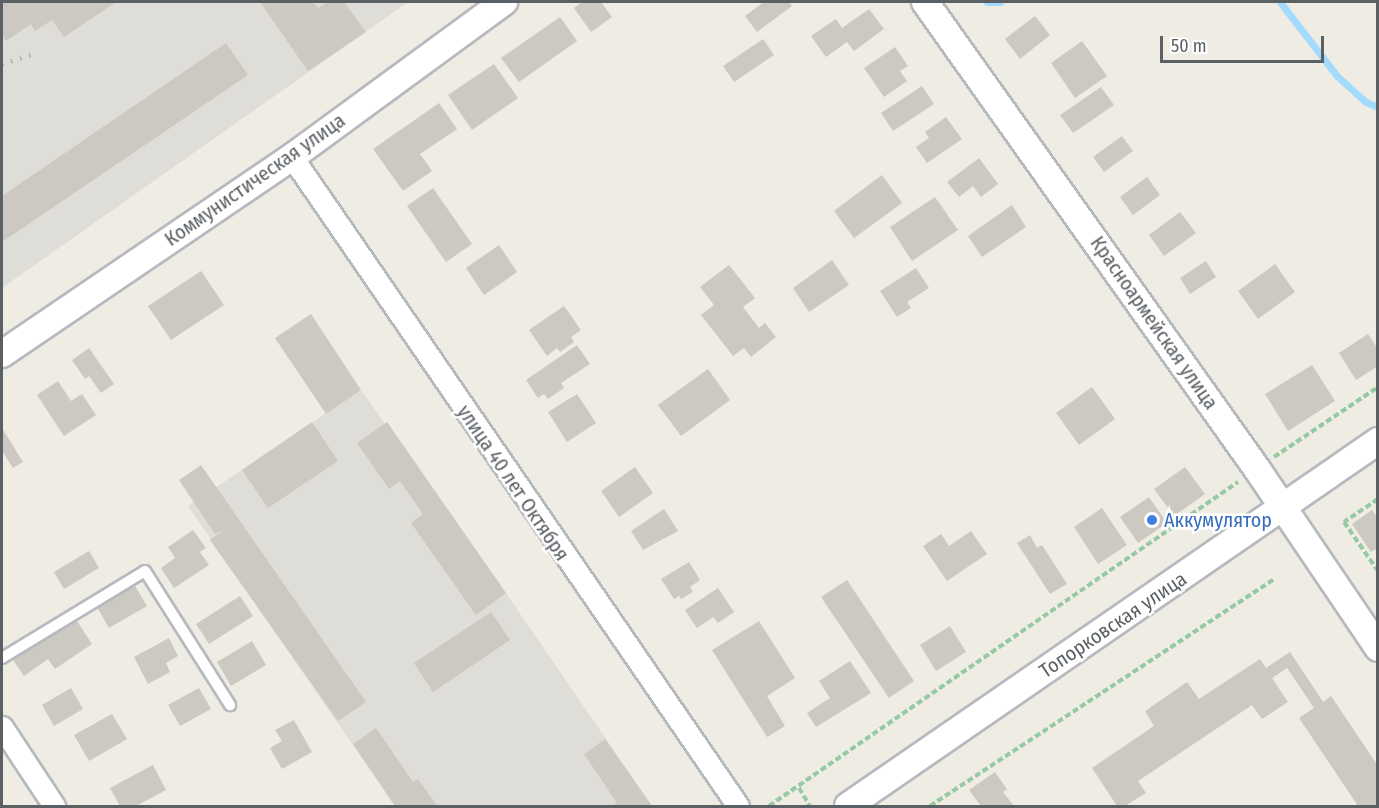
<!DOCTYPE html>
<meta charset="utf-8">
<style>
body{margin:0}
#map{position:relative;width:1379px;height:808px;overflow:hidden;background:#efece3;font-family:"Fira Sans Condensed",sans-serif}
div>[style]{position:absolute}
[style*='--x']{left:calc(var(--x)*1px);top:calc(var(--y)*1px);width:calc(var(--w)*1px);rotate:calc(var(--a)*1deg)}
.industrial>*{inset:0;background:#dfddd7}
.stream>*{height:7px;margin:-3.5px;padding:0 3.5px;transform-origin:3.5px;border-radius:3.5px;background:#a3dbff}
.building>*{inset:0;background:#ccc8c2}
.path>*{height:4px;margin-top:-2px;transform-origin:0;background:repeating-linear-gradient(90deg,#95caa2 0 6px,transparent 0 9px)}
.roads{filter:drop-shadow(2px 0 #b6b9be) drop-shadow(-2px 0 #b6b9be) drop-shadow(0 2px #b6b9be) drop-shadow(0 -2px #b6b9be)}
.service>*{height:10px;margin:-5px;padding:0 5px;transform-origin:5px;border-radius:5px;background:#fff}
.minor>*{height:21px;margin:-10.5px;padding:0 10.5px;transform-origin:10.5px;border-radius:10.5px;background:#fff}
.tertiary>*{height:26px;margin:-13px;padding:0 13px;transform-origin:13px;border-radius:13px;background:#fff}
.rail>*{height:4.5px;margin-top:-2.25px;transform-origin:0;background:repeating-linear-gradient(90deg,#b4b5b6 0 1.5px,transparent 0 9.5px)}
.dots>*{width:16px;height:16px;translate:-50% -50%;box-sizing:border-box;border:3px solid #fff;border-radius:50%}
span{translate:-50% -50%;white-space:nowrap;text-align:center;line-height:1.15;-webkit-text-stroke:5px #fff;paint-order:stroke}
.street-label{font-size:20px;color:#5b6065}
.shop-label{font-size:20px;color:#366cbe}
.left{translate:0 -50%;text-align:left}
.frame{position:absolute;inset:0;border:3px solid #5b6065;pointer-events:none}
.scale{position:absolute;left:1160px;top:36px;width:164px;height:27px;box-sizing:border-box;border:3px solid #5b6065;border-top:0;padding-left:8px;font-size:18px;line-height:21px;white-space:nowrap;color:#5b6065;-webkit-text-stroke:4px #fff;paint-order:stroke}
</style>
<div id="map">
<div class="industrial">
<i style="clip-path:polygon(2px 2px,408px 2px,2px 288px)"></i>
<i style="clip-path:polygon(361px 390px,506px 593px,652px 806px,395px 806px,188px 506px)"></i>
</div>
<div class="stream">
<i style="--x:987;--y:2;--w:13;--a:0"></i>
<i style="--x:1280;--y:2;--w:93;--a:52.4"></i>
<i style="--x:1337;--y:76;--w:39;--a:42"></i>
<i style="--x:1366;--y:102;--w:13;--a:23"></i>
</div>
<div class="building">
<i style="clip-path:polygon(2px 2px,116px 2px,64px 37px,52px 20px,35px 31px,31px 24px,6px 41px,2px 34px)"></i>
<i style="clip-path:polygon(260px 2px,313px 2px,318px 8px,328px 2px,344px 2px,366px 32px,308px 71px)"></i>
<i style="clip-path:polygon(582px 2px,601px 2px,612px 17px,591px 32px,574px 8px)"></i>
<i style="clip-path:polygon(764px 2px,789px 2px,792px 6px,757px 32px,745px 16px)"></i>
<i style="clip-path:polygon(869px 9px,884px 29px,854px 51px,847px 42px,826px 57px,811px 36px,836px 19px,842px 28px)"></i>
<i style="clip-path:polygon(1035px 16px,1050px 35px,1020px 59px,1005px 39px)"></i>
<i style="clip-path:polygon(560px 17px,577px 41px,519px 82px,501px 58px)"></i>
<i style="clip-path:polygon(763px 39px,774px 55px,734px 82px,723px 66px)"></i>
<i style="clip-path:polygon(1082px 41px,1107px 76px,1075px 98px,1051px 63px)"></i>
<i style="clip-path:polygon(226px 43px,248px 75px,2px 242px,2px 196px)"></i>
<i style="clip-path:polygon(895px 47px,908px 66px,900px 71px,907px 81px,884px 97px,864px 68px)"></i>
<i style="clip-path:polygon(494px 64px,518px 98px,472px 130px,448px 95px)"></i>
<i style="clip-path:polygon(922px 86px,934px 104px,893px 131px,881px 113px)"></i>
<i style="clip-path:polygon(1101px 87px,1114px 105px,1073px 133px,1060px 115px)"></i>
<i style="clip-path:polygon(439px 103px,457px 129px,420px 154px,432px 171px,403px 191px,373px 149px)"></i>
<i style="clip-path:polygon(946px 117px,962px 139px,927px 163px,916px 147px,929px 138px,925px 132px)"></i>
<i style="clip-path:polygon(1122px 136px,1133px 151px,1104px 172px,1093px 157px)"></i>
<i style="clip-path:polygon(979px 158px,998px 184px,981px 197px,973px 186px,959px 197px,947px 182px)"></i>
<i style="clip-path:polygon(882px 175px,902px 203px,854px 238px,834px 211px)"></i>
<i style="clip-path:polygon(1147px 177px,1160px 195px,1133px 215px,1120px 197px)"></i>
<i style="clip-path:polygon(433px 188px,472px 244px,446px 262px,407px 206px)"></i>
<i style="clip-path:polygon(935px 197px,958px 230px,912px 261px,890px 227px)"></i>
<i style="clip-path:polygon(1012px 205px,1026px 227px,982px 257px,968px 236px)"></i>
<i style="clip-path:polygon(1180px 212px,1196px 233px,1164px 256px,1149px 235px)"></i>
<i style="clip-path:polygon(499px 245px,517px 272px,484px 295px,466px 268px)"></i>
<i style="clip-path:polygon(832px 260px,849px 285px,809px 312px,793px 288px)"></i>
<i style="clip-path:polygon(1206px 261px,1216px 277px,1190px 294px,1180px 278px)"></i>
<i style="clip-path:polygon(1275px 264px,1295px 292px,1258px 319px,1238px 291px)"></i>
<i style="clip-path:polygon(729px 265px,755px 298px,743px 307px,759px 328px,765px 323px,776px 337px,751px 357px,744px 348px,733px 356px,701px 315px,714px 305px,700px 287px)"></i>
<i style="clip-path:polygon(916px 268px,929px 288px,907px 302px,911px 308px,897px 317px,880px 291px)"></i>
<i style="clip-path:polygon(201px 271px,224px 305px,171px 340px,148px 306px)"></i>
<i style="clip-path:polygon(564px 306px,581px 330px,571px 337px,574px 342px,560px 352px,557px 348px,547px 356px,529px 330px)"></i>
<i style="clip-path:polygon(311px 314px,361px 390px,326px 414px,275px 338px)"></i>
<i style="clip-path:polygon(1368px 334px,1378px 349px,1378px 366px,1356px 380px,1339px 353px)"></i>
<i style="clip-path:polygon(577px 345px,590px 364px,561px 383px,564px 388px,548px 399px,544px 394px,538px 398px,526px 380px)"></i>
<i style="clip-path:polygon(89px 348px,114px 384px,101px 393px,89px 376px,85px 379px,72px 360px)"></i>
<i style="clip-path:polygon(1312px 365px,1335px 401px,1288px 431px,1265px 394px)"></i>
<i style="clip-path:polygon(708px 369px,730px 400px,681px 436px,658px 405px)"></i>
<i style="clip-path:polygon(58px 381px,71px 401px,82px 394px,96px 415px,64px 436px,37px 395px)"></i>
<i style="clip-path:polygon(1092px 387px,1115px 419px,1079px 445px,1056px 413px)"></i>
<i style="clip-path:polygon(577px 394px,596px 423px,567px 442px,548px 412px)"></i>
<i style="clip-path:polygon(312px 422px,338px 461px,268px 508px,242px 470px)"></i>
<i style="clip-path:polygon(387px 422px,506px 593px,476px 615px,411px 523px,423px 514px,400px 481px,389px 489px,357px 443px)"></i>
<i style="clip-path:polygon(2px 428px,23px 462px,13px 468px,2px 451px)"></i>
<i style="clip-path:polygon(201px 465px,366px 702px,338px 721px,210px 540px,225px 529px,215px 534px,179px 480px)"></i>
<i style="clip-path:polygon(635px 467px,653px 493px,619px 517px,601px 491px)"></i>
<i style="clip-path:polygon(1185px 467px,1205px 494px,1174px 516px,1154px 489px)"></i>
<i style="clip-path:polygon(1149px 497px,1167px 523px,1138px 543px,1120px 517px)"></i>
<i style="clip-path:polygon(1102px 508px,1127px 545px,1098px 564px,1074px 527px)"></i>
<i style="clip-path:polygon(664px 509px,678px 531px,643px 550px,631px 531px)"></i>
<i style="clip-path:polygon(1372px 510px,1378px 518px,1378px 548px,1371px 552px,1352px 524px)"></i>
<i style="clip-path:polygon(193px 530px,206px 548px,200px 552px,209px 565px,174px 588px,161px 568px,175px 558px,168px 547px)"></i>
<i style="clip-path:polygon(971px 531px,987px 554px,947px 581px,923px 546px,941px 534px,949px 546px)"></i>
<i style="clip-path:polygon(1030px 535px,1037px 548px,1042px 545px,1067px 584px,1050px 594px,1017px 543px)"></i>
<i style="clip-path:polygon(89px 551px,99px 568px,64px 589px,54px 572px)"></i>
<i style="clip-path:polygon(689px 562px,700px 580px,690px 587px,693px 592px,681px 599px,679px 596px,674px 599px,661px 579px)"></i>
<i style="clip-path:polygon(847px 580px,914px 681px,889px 698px,821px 597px)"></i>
<i style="clip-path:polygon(135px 586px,147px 606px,109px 628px,97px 607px)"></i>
<i style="clip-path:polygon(718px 588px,734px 612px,718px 623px,713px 617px,697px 628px,685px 610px)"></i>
<i style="clip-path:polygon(240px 596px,253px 616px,209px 644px,196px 624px)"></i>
<i style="clip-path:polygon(491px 612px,510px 640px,433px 692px,414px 663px)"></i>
<i style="clip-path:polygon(73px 615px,92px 644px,55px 669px,48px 659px,24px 676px,11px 657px)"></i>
<i style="clip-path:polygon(759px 621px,795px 678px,767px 696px,785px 726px,767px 737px,712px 650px)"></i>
<i style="clip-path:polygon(950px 626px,966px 652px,936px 671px,920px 645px)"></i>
<i style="clip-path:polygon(169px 638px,178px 656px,166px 663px,170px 672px,148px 684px,134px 657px)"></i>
<i style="clip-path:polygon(252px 641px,266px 665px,231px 686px,217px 662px)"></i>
<i style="clip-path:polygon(1290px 652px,1323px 702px,1331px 696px,1378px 766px,1378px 806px,1358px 806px,1299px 718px,1314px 708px,1287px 668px,1272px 678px,1288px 702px,1262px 719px,1252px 705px,1138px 781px,1146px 793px,1125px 806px,1117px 806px,1092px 768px,1154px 726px,1145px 711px,1187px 682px,1199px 699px,1260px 659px,1266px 668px)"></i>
<i style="clip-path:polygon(850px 661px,871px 693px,816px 727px,807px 713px,830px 698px,819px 681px)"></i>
<i style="clip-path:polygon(71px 688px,83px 709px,54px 726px,42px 705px)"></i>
<i style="clip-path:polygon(199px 688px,211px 709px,180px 726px,168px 705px)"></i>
<i style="clip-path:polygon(112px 714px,127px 739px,89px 761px,74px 735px)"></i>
<i style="clip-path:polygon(294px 720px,312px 752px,282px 769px,270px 748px,282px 741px,275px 730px)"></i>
<i style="clip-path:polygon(376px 728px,413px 782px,418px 779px,437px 806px,395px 806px,353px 744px)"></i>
<i style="clip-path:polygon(605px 739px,652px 806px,611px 806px,617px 803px,584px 754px)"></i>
<i style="clip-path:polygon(153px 765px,166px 790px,136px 806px,120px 806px,110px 788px)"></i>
<i style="clip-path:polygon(995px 772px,1007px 789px,1003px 792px,1014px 806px,981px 806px,969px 790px)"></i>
</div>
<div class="path">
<i style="--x:1274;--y:457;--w:125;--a:-33.9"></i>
<i style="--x:1378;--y:499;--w:41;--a:145.9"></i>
<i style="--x:1344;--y:522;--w:60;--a:55.2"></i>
<i style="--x:799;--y:788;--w:21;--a:59"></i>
<i style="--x:769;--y:806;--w:570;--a:-34.64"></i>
<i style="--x:930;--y:806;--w:411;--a:-33.4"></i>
</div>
<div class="roads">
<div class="service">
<i style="--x:2;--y:658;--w:167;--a:-31.3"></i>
<i style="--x:145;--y:571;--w:159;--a:57.6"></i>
</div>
<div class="minor">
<i style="--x:292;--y:157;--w:787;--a:55.5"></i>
<i style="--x:2;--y:727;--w:95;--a:56.6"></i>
</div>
<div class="tertiary">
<i style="--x:925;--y:2;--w:573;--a:54.59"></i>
<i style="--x:1257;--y:469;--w:216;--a:55.9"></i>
<i style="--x:2;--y:354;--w:351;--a:-34.2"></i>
<i style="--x:292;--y:157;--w:263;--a:-36.2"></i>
<i style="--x:848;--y:806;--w:644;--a:-34.55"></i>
</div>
</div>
<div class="rail">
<i style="--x:2;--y:64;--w:33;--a:-18"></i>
</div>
<div class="dots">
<i style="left:1152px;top:520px;background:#3f7fe0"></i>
</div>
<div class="street-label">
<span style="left:255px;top:180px;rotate:-35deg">Коммунистическая улица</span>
<span style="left:1154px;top:323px;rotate:55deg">Красноармейская улица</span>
<span style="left:513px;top:483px;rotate:56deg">улица 40 лет Октября</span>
<span style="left:1113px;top:625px;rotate:-34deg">Топорковская улица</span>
</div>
<div class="shop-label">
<span class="left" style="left:1164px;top:520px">Аккумулятор</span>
</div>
<div class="frame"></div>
<div class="scale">50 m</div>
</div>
